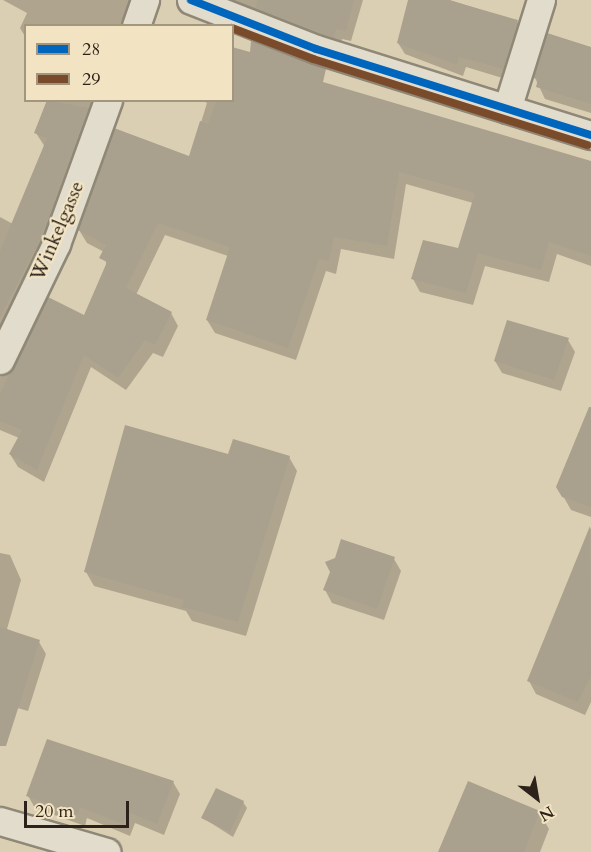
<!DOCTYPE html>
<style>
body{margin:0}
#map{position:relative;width:591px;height:852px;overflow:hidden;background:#dbcfb3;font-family:Cardo,serif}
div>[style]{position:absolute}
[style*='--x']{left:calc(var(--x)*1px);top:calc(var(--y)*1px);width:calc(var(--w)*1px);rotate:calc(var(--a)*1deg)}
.shadow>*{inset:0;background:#0003}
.building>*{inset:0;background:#a9a08e}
.roads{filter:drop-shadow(2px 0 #908877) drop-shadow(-2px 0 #908877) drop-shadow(0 2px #908877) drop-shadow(0 -2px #908877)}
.minor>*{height:27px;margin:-13.5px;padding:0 13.5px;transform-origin:13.5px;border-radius:13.5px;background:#e2dccd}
.bus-1>*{height:8px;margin:-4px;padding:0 4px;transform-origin:4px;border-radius:4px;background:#0065bd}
.bus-2>*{height:8px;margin:-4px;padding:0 4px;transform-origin:4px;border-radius:4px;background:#7a4b2a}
span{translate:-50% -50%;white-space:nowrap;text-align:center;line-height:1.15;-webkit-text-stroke:4.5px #f2e4c3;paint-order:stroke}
.street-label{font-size:20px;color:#2c221a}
.legend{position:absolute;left:24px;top:24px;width:210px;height:78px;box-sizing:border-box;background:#f2e4c3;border:2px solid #a3967f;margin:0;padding:8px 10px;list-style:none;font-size:18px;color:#2c221a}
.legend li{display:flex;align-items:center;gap:12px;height:30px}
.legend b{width:30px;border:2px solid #a3967f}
.north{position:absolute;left:507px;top:768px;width:60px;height:60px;-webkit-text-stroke:4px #f2e4c3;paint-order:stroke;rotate:149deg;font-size:16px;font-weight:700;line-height:24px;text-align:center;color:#2c221a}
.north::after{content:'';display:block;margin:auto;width:21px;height:27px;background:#2c221a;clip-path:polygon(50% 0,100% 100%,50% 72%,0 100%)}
.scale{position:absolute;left:24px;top:801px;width:105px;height:27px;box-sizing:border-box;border:3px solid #2c221a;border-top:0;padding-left:8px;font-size:18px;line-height:21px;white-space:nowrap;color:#2c221a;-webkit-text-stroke:4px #f2e4c3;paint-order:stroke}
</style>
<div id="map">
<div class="shadow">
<i style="clip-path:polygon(3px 0,139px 0,133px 26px,26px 26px,26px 38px,20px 28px,27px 13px)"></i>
<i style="clip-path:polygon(229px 0,363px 0,351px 41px,342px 39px,340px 45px)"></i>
<i style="clip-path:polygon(410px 0,450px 0,517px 21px,523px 33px,509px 80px,466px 67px,463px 76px,405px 54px,398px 43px)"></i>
<i style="clip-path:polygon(591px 48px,591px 113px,545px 99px,535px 78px)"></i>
<i style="clip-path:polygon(322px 84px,591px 163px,591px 266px,557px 254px,549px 282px,485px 266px,473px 305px,420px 292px,413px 279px,459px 249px,473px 203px,406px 184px,394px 259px,341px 249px,336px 274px,326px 271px,296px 360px,215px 333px,207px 320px,228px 256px,165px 235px,136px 295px,171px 313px,178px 326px,163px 357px,153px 353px,126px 390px,91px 367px,44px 482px,18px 467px,10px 454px,19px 438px,0 430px,0 377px,84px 317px,107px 268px,104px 252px,87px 243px,79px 230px,190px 158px,207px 103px,201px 100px,232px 100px)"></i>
<i style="clip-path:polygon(49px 100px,105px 100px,0 351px,0 217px,13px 224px,45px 147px,36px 133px)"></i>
<i style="clip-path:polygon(568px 340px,575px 352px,561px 391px,502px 373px,495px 361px)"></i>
<i style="clip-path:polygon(591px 438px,591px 517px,571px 510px,558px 487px)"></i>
<i style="clip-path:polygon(289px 457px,297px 471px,246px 636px,192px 621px,186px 611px,94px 586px,86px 572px)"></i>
<i style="clip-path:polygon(591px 527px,591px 702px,585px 715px,536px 694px,529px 681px)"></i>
<i style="clip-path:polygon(0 553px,10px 555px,21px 580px,7px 629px,39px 642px,46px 654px,28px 711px,0 703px)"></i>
<i style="clip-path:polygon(394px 559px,401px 571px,384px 620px,332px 603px,325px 590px)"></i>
<i style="clip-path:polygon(173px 782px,180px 794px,164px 835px,135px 823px,130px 836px,87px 818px,85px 826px,35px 808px,28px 796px)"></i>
<i style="clip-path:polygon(243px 802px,247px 808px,233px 837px,203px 818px)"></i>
<i style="clip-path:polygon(539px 812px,549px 829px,540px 852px,440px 852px)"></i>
</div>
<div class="building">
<i style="clip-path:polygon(257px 0,354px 0,346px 31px,336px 29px,334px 38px,256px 8px)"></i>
<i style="clip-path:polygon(408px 0,448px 0,518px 20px,503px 69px,459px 57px,457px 65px,397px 43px)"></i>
<i style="clip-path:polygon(547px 33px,591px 47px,591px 104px,536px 87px,538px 79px,533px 78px)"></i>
<i style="clip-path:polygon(251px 41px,326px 69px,323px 82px,591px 161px,591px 256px,549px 242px,541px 270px,478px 253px,466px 293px,411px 279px,423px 240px,458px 248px,475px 193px,399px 172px,387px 246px,334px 237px,329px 261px,319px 259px,288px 348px,206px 320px,230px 247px,158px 223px,126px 288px,172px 312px,155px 345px,145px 340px,118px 378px,84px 355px,37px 470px,9px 454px,22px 430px,0 421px,0 393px,48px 297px,84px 315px,107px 262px,99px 258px,106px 245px,78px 230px,114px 128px,189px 156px,200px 121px,208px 124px,217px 100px,232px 100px,232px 47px,250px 52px)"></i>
<i style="clip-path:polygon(47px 100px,88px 108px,41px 238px,0 317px,0 251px,47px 138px,34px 133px)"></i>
<i style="clip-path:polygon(507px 320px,569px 338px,554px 380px,494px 361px)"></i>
<i style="clip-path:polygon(589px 407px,591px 407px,591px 507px,562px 497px,556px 487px)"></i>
<i style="clip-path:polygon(125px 425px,228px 454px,233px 439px,290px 456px,238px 622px,182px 607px,184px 600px,84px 572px)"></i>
<i style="clip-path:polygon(590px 526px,591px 676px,578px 702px,527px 681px)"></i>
<i style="clip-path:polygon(341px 539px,395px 557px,377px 609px,323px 590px,330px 572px,325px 562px,335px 558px)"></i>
<i style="clip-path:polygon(0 627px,40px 640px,6px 746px,0 746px)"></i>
<i style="clip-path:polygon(47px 739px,174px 781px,157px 824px,128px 812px,123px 824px,80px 807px,78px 814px,26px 796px)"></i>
<i style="clip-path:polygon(468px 781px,540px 811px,524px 852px,438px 852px)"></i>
<i style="clip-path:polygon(216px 788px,244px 801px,230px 832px,201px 818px)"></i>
</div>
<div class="roads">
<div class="minor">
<i style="--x:191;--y:0;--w:134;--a:21.4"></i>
<i style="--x:316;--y:49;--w:288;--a:17.4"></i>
<i style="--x:136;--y:26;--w:28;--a:-71"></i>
<i style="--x:507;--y:109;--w:114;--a:-72.7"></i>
<i style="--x:0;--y:360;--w:129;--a:-64.2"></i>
<i style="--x:56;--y:244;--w:153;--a:-70.1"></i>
<i style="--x:0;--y:821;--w:111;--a:16.2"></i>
</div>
</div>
<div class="bus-1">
<i style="--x:191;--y:0;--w:134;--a:21.4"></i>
<i style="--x:316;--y:49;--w:288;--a:17.4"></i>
</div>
<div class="bus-2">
<i style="--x:232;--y:28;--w:87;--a:20.9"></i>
<i style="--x:313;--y:59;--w:288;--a:17.4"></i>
</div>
<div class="street-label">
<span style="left:57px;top:231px;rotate:-67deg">Winkelgasse</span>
</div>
<ul class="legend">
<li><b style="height:8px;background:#0065bd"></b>28</li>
<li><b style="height:8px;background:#7a4b2a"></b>29</li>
</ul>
<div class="north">N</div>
<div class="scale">20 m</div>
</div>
